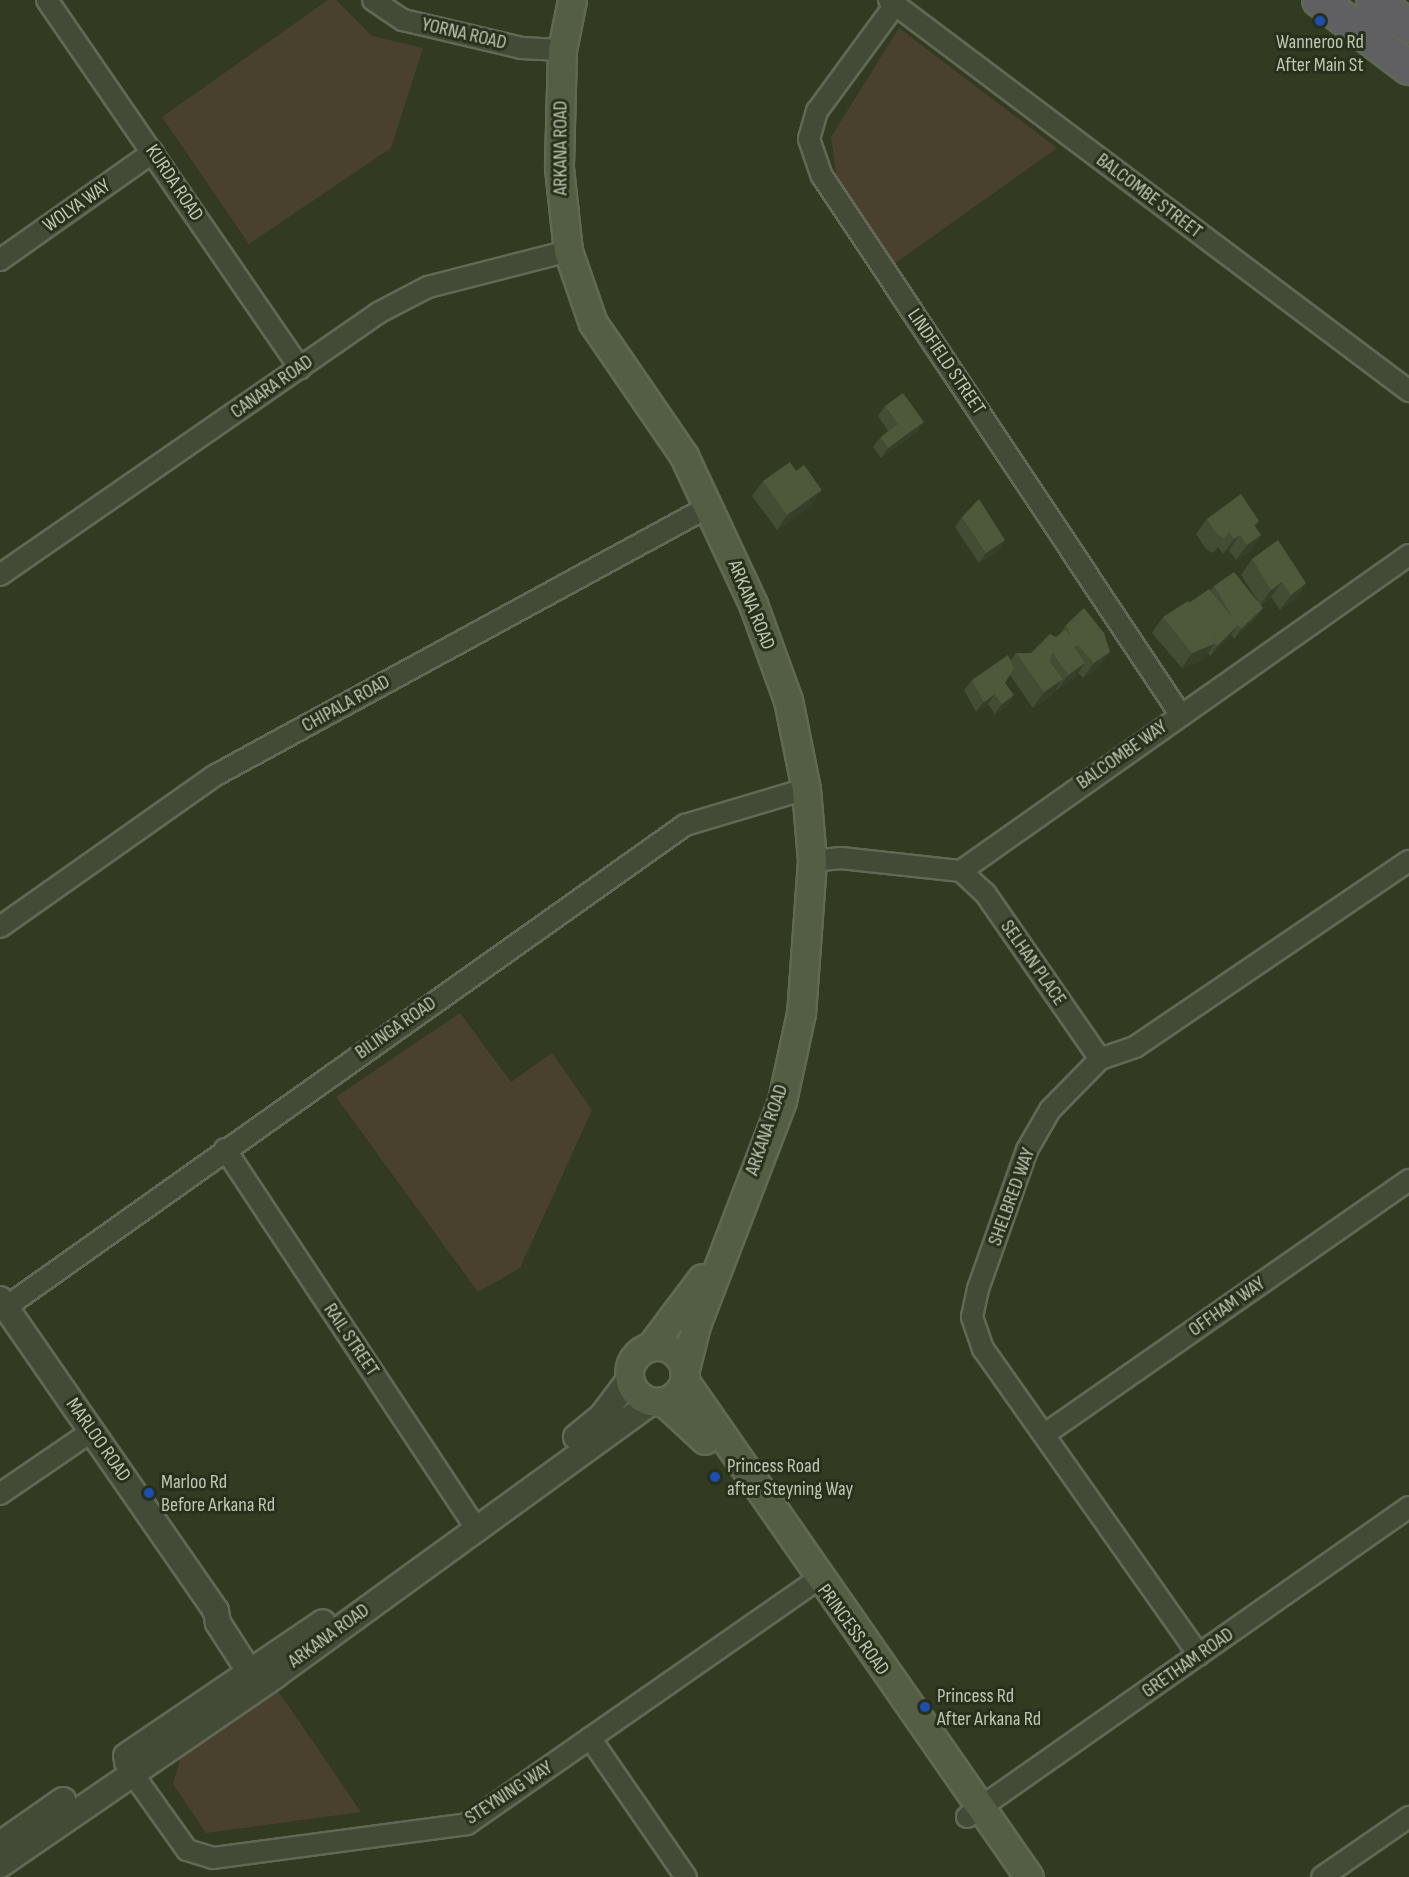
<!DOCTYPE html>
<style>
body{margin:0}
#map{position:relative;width:1409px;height:1877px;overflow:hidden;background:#323b22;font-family:"Sofia Sans Condensed",sans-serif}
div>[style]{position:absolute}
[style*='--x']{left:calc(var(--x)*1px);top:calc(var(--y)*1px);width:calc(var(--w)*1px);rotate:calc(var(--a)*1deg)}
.green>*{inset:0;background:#49412e}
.roads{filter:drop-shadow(2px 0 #616954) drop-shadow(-2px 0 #616954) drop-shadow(0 2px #616954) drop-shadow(0 -2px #616954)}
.minor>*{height:20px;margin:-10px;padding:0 10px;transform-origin:10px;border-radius:10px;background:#434b36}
.tertiary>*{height:24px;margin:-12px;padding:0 12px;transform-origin:12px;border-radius:12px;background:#434b36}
.secondary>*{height:27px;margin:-13.5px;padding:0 13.5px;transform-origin:13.5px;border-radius:13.5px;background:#535e44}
.secondary>.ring{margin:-13.5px;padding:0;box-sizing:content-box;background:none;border:27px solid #535e44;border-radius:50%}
.trunk>*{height:32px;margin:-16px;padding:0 16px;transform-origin:16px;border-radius:16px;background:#605f62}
.wall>*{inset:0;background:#434d34}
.shaded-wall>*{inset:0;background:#373e2a}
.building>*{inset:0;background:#4e593c}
.dots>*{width:16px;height:16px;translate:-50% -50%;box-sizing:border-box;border:3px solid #28301b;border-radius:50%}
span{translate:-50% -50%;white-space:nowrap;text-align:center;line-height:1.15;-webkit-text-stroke:6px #28301b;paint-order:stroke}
.street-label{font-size:20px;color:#bec7b1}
.poi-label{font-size:20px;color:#bec7b1}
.left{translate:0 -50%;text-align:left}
</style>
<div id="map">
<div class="green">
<i style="clip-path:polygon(328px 0,336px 0,372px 36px,423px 48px,391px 148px,249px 244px,162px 117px)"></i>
<i style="clip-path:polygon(899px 28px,1057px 148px,894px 264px,836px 174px,831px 137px)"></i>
<i style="clip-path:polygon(460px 1013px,511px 1082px,552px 1053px,592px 1110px,520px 1268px,478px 1292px,336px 1097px)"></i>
<i style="clip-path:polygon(276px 1688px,361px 1812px,206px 1833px,173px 1784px,180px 1759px)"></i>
</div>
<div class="roads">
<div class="minor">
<i style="--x:47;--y:0;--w:447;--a:55.5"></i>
<i style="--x:373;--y:0;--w:36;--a:34"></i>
<i style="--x:403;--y:20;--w:121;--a:13.3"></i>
<i style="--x:521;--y:48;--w:41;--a:2.8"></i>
<i style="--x:889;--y:0;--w:651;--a:36.94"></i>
<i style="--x:895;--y:5;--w:132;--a:126.3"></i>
<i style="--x:817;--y:111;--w:29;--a:106"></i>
<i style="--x:809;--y:139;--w:39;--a:71"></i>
<i style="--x:822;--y:176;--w:646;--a:56.36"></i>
<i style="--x:0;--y:260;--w:187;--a:-35.2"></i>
<i style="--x:0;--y:575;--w:460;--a:-34.7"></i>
<i style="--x:378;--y:313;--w:56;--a:-27.5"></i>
<i style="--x:428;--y:287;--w:145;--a:-14.4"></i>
<i style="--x:812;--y:861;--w:29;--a:-6"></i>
<i style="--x:841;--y:858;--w:121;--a:6.2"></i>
<i style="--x:961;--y:871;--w:548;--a:-35.2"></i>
<i style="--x:961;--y:871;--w:33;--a:43"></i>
<i style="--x:985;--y:893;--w:202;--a:55.3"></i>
<i style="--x:0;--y:927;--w:262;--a:-35.2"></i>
<i style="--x:214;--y:776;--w:562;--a:-28.57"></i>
<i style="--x:225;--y:1149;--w:458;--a:56.5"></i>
<i style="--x:6;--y:1307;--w:833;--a:-35.37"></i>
<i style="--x:685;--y:825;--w:126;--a:-16.6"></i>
<i style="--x:1045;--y:1434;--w:444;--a:-34.9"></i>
<i style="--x:0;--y:1494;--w:112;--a:-34.4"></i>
<i style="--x:1199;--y:1655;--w:375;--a:-125.2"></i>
<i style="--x:983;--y:1349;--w:34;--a:-109"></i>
<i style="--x:972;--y:1317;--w:29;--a:-78"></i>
<i style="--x:978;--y:1289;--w:147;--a:-70.6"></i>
<i style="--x:1027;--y:1150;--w:46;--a:-60.1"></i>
<i style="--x:1050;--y:1110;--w:71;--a:-45.6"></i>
<i style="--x:1100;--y:1059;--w:37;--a:-19"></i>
<i style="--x:1135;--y:1047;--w:331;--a:-34.2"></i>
<i style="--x:590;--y:1738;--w:169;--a:55.4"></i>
<i style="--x:125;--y:1763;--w:107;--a:54.5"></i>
<i style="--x:187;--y:1850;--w:27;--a:17"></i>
<i style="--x:213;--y:1858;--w:256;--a:-7.6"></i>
<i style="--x:467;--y:1824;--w:427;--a:-34.9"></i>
<i style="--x:967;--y:1817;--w:540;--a:-35.04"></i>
<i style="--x:1322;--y:1877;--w:106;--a:-34.6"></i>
</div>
<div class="tertiary">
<i style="--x:0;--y:1299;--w:379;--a:55.3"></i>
<i style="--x:216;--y:1611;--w:12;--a:81"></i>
<i style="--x:218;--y:1623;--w:74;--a:57.2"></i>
<i style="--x:576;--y:1437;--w:32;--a:-39"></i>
<i style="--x:601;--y:1417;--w:46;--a:-52.9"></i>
<i style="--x:126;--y:1756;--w:238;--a:-34.2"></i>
<i style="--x:0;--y:1844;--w:77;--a:-34.9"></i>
<i style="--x:0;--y:1865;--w:335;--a:-34.5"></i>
<i style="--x:276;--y:1675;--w:466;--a:-36"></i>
</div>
<div class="secondary">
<i style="--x:572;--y:0;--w:51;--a:101.3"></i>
<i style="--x:562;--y:50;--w:118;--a:91.5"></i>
<i style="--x:559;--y:168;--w:83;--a:83.8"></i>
<i style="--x:568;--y:251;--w:76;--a:70.9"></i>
<i style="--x:593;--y:323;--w:161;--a:55.6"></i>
<i style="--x:684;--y:456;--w:163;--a:65"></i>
<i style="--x:753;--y:604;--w:102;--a:70"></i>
<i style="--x:788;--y:700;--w:91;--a:78.6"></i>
<i style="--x:806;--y:789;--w:72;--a:85.2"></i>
<i style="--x:812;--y:861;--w:152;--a:94.1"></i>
<i style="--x:801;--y:1013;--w:90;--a:102.2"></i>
<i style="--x:782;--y:1101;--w:240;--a:111"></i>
<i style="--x:696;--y:1325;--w:49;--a:104"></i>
<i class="ring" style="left:629px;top:1346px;width:29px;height:29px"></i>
<i style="--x:650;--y:1347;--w:86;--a:-53"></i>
<i style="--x:684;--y:1380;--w:605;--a:55.23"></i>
<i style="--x:663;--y:1401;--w:57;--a:42.9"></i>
</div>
<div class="trunk">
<i style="--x:1319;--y:0;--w:113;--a:37.1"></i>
<i style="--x:1373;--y:0;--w:44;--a:35.8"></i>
</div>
</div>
<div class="wall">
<i style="clip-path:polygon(885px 406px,917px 432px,881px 458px,873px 447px,881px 437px,888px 431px,878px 416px)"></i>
<i style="clip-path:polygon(763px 481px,811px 506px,777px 530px,752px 496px)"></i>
<i style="clip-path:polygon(962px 517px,1005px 540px,998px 551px,979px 563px,955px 527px)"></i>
<i style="clip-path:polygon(1207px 519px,1259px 521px,1255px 526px,1261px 535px,1251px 551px,1236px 560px,1229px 550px,1223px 554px,1218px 547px,1213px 553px,1206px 549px,1196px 534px)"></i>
<i style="clip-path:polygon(1252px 559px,1306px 583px,1295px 599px,1280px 610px,1271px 597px,1261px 605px,1263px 608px,1256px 618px,1234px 639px,1231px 635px,1210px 656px,1208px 653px,1203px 660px,1182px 668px,1152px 633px,1163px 617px,1210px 591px,1214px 586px,1258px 601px,1241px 575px)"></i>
<i style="clip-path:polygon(1066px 625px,1099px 667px,1083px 678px,1078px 673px,1075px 678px,1057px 690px,1056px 689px,1052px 695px,1033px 708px,1010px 675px,1005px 683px,1014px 695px,1007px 706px,995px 714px,988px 704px,976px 712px,964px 690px,972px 680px,1010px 661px,1016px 653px,1031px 653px,1059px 635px)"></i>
</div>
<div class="shaded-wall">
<i style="clip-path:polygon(924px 422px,917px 432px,881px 458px,888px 448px)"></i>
<i style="clip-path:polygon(822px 490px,811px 506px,777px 530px,787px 515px)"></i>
<i style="clip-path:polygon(1240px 535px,1229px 550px,1223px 554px,1234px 539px)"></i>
<i style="clip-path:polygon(1261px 535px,1251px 551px,1236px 560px,1247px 545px)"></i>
<i style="clip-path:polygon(1005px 540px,998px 551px,979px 563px,986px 553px)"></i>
<i style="clip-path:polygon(1282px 582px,1271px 597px,1260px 605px,1271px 590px)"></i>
<i style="clip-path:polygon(1306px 583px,1295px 599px,1280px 610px,1291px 595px)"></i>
<i style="clip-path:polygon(1263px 608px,1256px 618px,1234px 639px,1241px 629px)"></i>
<i style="clip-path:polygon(1238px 625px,1231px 635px,1210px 656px,1217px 646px)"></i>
<i style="clip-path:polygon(1214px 644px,1203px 660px,1182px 668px,1192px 653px)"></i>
<i style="clip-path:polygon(1110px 652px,1099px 667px,1083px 678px,1094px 663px)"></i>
<i style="clip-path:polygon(1085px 663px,1075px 678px,1057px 690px,1068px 675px)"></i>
<i style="clip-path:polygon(1063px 679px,1052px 695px,1033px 708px,1044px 692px)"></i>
<i style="clip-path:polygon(995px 694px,988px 704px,976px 712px,984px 702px)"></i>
<i style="clip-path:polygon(1014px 695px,1007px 706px,995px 714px,1002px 704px)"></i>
</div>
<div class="building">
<i style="clip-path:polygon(903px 393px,924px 422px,888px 448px,881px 437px,898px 424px,885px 406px)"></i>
<i style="clip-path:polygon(790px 462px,796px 471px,804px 465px,822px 490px,787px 515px,763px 481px)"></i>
<i style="clip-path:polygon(1241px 494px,1259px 521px,1254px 525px,1261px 535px,1247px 545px,1240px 535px,1234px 539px,1229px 532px,1224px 538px,1216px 533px,1207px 519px)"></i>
<i style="clip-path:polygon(979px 499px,1005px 540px,986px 553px,962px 517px)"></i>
<i style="clip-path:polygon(1278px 540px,1306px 583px,1291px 595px,1282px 582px,1271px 590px,1252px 559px)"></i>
<i style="clip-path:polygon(1234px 572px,1263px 608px,1241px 629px,1238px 625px,1217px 646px,1214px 642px,1216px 637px,1189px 603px,1209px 589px,1234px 620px,1214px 586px)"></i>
<i style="clip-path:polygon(1188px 601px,1216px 637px,1214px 644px,1192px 653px,1163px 617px)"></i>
<i style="clip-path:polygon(1084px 608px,1104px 633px,1110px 652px,1094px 663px,1078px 645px,1074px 647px,1085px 663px,1068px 675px,1052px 652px,1050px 662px,1063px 679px,1044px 692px,1016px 653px,1031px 653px,1050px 634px,1056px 637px,1066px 630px,1072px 639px,1066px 625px)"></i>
<i style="clip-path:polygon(1008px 655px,1014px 668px,1005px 683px,1014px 695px,1002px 704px,995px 694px,984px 702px,972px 680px)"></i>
</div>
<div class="dots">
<i style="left:1320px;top:21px;background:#1a4fb4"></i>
<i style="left:715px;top:1477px;background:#1a4fb4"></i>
<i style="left:149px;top:1493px;background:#1a4fb4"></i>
<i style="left:925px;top:1707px;background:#1a4fb4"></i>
</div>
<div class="street-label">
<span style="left:464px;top:34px;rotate:13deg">YORNA ROAD</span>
<span style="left:561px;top:148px;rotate:-90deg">ARKANA ROAD</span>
<span style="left:174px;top:183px;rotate:56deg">KURDA ROAD</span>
<span style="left:1149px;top:196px;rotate:37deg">BALCOMBE STREET</span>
<span style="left:77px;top:206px;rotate:-35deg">WOLYA WAY</span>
<span style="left:946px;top:362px;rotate:56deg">LINDFIELD STREET</span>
<span style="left:272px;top:387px;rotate:-35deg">CANARA ROAD</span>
<span style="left:751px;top:605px;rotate:68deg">ARKANA ROAD</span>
<span style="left:346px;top:704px;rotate:-29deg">CHIPALA ROAD</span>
<span style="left:1122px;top:755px;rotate:-35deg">BALCOMBE WAY</span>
<span style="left:1033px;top:963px;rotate:55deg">SELHAN PLACE</span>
<span style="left:396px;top:1028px;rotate:-35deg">BILINGA ROAD</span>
<span style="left:767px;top:1130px;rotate:-71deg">ARKANA ROAD</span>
<span style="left:1012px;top:1197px;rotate:-70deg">SHELBRED WAY</span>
<span style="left:1227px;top:1307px;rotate:-35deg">OFFHAM WAY</span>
<span style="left:351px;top:1340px;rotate:56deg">RAIL STREET</span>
<span style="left:98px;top:1440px;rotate:55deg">MARLOO ROAD</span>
<span style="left:853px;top:1630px;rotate:54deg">PRINCESS ROAD</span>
<span style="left:329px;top:1636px;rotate:-36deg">ARKANA ROAD</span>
<span style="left:1188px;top:1663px;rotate:-35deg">GRETHAM ROAD</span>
<span style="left:509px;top:1793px;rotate:-33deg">STEYNING WAY</span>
</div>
<div class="poi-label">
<span style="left:1320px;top:54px">Wanneroo Rd<br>After Main St</span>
<span class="left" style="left:727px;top:1478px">Princess Road<br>after Steyning Way</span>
<span class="left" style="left:161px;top:1494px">Marloo Rd<br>Before Arkana Rd</span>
<span class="left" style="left:937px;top:1708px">Princess Rd<br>After Arkana Rd</span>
</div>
</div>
